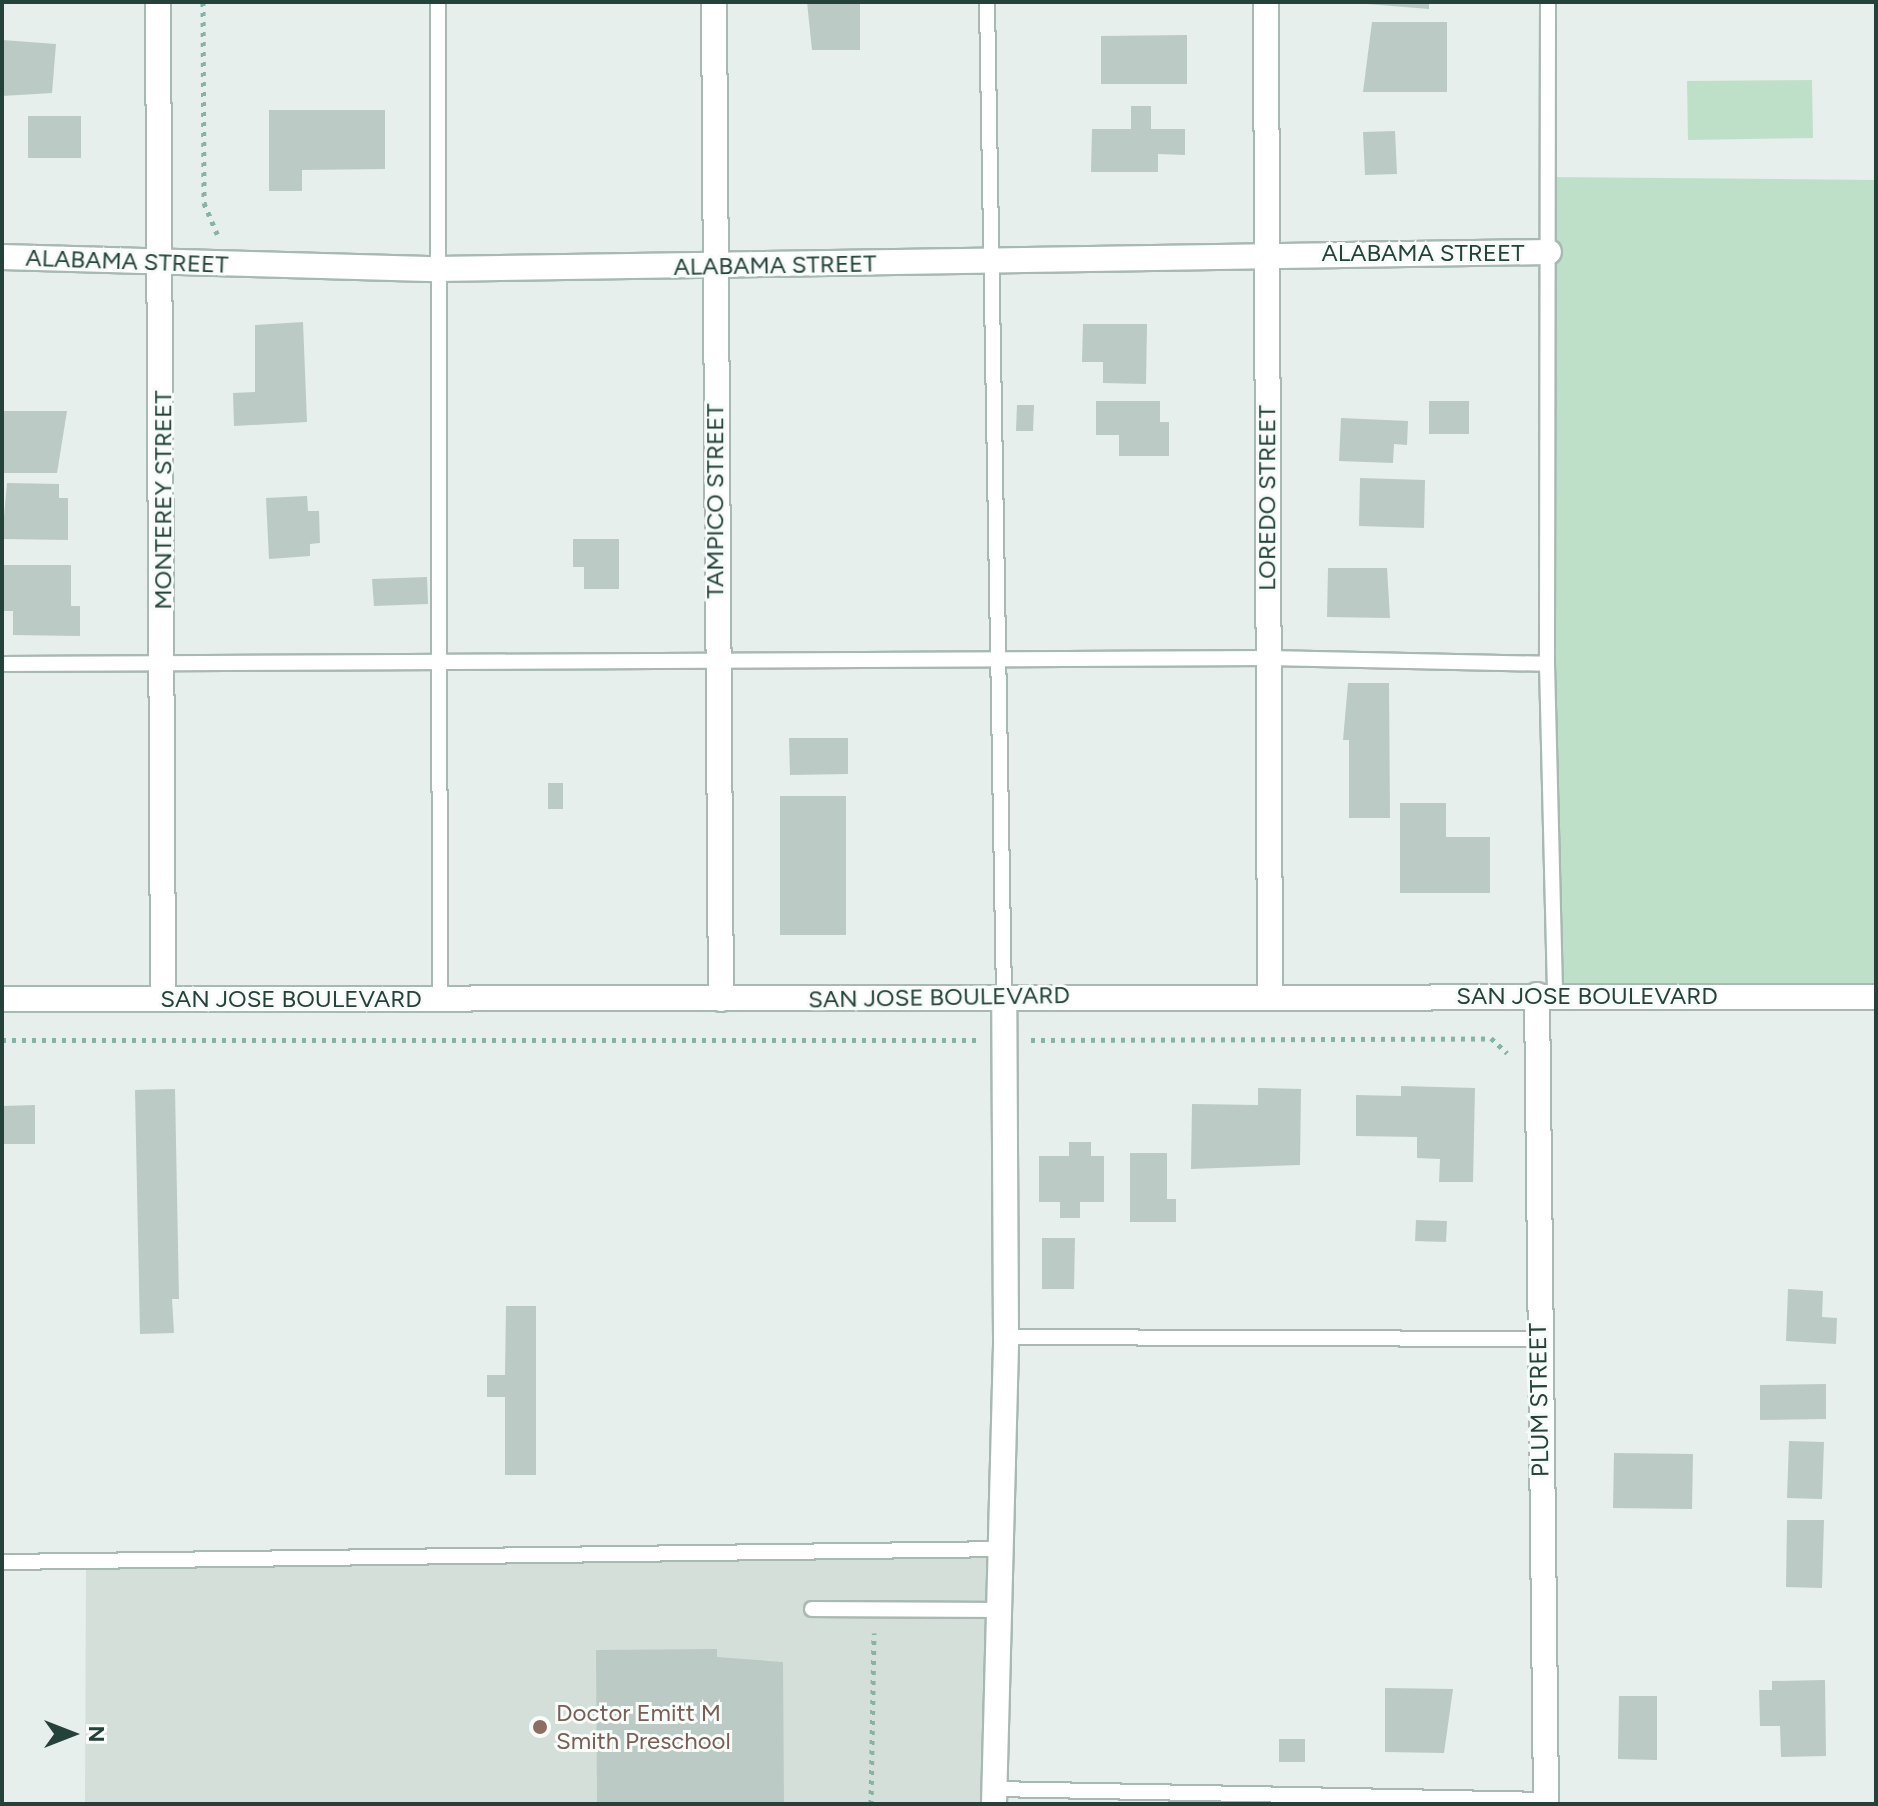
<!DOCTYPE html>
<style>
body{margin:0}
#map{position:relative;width:1878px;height:1806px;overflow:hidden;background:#e6efeb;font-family:Figtree,sans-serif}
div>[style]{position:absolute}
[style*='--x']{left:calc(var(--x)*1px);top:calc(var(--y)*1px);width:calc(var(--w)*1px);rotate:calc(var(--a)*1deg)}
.built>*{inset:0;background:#d4dfda}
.green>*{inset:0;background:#bfe0c8}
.building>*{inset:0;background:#bbcac4}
.path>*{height:5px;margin-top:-2.5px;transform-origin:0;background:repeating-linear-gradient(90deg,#86b3a5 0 4px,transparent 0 10px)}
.roads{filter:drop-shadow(2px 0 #a8b8b2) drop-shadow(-2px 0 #a8b8b2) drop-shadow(0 2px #a8b8b2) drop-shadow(0 -2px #a8b8b2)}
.lane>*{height:14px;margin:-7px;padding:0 7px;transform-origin:7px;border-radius:7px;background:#fff}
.street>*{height:24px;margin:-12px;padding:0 12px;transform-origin:12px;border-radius:12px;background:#fff}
.secondary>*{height:24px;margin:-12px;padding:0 12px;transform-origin:12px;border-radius:12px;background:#fff}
.dots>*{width:22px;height:22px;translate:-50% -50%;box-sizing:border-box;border:4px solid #f7fbf9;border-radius:50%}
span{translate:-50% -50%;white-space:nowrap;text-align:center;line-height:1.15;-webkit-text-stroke:6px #f7fbf9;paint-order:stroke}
.street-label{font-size:24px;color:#24423a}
.education-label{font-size:24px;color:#785e54}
.left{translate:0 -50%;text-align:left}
.frame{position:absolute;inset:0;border:4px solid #24423a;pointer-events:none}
.north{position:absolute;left:32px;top:1694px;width:80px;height:80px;-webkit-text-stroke:6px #f7fbf9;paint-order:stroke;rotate:90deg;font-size:22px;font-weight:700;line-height:32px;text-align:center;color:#24423a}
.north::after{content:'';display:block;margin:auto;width:28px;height:36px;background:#24423a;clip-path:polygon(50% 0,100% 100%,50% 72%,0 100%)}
</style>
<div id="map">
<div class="built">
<i style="clip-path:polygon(1002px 1549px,994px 1804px,85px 1804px,86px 1561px)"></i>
</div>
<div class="green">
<i style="clip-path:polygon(1812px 80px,1813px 138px,1688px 140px,1687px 81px)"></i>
<i style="clip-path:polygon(1549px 177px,1876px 180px,1876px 997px,1555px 998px)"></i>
</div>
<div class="building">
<i style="clip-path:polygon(807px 2px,860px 2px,860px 50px,812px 50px)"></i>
<i style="clip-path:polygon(1343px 2px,1429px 2px,1429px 9px)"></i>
<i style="clip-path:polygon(1372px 22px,1447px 22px,1447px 92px,1363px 92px)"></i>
<i style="clip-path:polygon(1187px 35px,1187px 84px,1101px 84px,1101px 36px)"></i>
<i style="clip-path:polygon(2px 40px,56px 44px,52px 93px,2px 96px)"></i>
<i style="clip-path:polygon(1131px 106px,1151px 106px,1151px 129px,1185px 129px,1185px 155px,1158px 154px,1158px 172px,1091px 172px,1092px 129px,1131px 129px)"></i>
<i style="clip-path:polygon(269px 110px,385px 110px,385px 169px,302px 170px,302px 191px,269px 191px)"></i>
<i style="clip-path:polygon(28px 116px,81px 116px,81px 158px,28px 158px)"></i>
<i style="clip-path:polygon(1395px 131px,1397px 174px,1365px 175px,1363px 132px)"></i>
<i style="clip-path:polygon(303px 322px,307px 422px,234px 426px,233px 393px,255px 392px,255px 325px)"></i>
<i style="clip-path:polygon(1083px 324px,1147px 324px,1146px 384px,1103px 383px,1103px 362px,1082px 362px)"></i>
<i style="clip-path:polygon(1096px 401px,1160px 401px,1160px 422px,1169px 422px,1169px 456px,1119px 456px,1119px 435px,1096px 435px)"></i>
<i style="clip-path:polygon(1429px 401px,1469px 401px,1469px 434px,1429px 434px)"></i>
<i style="clip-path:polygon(1017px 405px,1034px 405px,1033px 431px,1016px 431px)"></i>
<i style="clip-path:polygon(2px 411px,67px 411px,57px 473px,2px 473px)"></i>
<i style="clip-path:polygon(1341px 418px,1408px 421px,1407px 445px,1394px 444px,1393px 463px,1339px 461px)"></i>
<i style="clip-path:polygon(1360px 478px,1425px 480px,1424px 528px,1359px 526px)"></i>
<i style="clip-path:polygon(7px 483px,59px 484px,59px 498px,68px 498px,68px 540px,2px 539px)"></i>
<i style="clip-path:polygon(307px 496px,308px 511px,319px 511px,320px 543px,310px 544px,310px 556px,269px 559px,266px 498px)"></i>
<i style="clip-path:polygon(573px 539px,619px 539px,619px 589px,584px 589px,584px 567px,573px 567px)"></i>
<i style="clip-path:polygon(2px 565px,71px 565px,71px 606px,80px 606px,80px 636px,13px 635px,13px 611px,2px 611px)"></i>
<i style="clip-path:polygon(1328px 568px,1387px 568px,1390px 618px,1327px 617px)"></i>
<i style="clip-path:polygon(427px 577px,428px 604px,374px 606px,372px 579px)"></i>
<i style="clip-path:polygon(1348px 683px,1389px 683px,1390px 818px,1349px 818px,1349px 740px,1343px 740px)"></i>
<i style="clip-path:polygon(789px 738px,848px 738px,848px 774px,790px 775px)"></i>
<i style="clip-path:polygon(548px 783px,563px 783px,563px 809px,548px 809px)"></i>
<i style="clip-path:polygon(780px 796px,846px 796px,846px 935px,780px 935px)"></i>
<i style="clip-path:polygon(1400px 803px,1446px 803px,1446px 837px,1490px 837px,1490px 893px,1400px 893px)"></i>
<i style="clip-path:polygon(1401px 1086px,1475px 1088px,1473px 1182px,1439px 1182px,1440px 1159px,1417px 1158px,1417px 1137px,1356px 1136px,1356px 1095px,1401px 1096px)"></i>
<i style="clip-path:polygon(1258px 1088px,1301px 1089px,1300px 1165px,1191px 1169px,1192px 1104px,1258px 1105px)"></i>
<i style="clip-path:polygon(175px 1089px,179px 1299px,172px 1299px,174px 1333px,140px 1334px,135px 1090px)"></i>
<i style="clip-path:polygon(35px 1105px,35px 1144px,2px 1144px,2px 1106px)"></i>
<i style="clip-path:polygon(1069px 1142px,1091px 1142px,1091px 1156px,1104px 1156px,1104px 1202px,1080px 1202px,1080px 1218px,1060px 1218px,1060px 1202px,1039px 1202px,1039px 1156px,1069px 1156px)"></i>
<i style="clip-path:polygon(1130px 1153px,1167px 1153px,1167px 1199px,1176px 1199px,1176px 1222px,1130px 1222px)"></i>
<i style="clip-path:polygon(1416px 1220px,1447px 1221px,1446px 1242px,1415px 1241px)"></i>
<i style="clip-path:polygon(1042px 1238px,1075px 1238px,1074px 1289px,1042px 1289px)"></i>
<i style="clip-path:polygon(1788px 1289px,1823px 1291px,1822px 1317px,1837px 1318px,1836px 1344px,1786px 1341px)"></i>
<i style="clip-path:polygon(506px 1306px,536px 1306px,536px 1475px,505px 1475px,505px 1397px,487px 1397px,487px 1375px,505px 1375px)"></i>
<i style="clip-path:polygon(1826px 1384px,1826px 1419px,1760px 1420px,1760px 1385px)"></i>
<i style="clip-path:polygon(1789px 1441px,1824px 1442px,1822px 1499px,1787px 1498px)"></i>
<i style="clip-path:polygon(1614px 1453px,1693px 1454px,1692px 1509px,1613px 1508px)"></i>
<i style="clip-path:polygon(1787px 1520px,1824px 1520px,1822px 1588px,1786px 1587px)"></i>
<i style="clip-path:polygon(717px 1649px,717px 1657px,783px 1662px,784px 1804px,597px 1804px,596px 1650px)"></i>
<i style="clip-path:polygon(1825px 1680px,1826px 1756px,1781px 1757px,1780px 1726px,1760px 1726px,1759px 1690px,1772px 1690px,1772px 1681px)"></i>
<i style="clip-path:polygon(1385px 1688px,1453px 1689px,1444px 1753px,1385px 1752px)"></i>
<i style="clip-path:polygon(1619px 1696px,1657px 1696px,1657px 1760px,1618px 1759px)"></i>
<i style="clip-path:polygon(1279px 1739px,1305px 1739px,1305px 1762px,1279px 1762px)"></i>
</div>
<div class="path">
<i style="--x:203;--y:2;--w:201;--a:89.7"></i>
<i style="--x:204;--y:203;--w:34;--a:67"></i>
<i style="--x:2;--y:1040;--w:975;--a:0"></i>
<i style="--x:1031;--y:1040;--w:460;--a:-0.2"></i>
<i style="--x:1491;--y:1038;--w:22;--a:43"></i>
<i style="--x:871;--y:1804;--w:171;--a:-89"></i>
</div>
<div class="roads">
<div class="lane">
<i style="--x:438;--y:2;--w:998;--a:89.89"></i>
<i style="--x:987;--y:2;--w:994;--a:89.02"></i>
<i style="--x:1548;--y:2;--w:662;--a:90.09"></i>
<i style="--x:1547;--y:664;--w:334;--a:88.6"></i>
<i style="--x:2;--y:664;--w:1266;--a:-0.27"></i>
<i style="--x:1268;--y:658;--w:279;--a:1.2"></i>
<i style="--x:1006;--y:1337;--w:532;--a:0.22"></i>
<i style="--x:2;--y:1562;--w:1000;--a:-0.74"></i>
<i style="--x:812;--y:1609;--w:185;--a:0.3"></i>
<i style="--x:994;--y:1789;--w:552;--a:1.14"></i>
</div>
<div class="street">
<i style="--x:714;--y:2;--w:997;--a:89.6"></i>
<i style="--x:1266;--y:2;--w:992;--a:89.77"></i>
<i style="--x:2;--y:257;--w:435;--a:1.6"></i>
<i style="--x:437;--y:269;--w:1112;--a:-0.88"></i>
<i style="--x:1537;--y:995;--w:809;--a:89.36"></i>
<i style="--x:994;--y:1804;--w:467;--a:-88.5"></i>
<i style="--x:1006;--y:1337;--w:341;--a:-90.3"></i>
</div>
<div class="secondary">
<i style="--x:158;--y:2;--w:996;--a:89.71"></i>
<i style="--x:2;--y:999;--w:1874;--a:-0.06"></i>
</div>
</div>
<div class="dots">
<i style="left:540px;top:1727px;background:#8d6e63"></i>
</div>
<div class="street-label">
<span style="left:1423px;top:253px">ALABAMA STREET</span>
<span style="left:127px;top:261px;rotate:2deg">ALABAMA STREET</span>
<span style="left:775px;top:265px;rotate:-1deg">ALABAMA STREET</span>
<span style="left:1267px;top:498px;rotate:-90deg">LOREDO STREET</span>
<span style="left:163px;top:500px;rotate:-90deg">MONTEREY STREET</span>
<span style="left:715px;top:501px;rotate:-90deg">TAMPICO STREET</span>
<span style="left:1587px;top:996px">SAN JOSE BOULEVARD</span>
<span style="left:939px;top:997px;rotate:-1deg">SAN JOSE BOULEVARD</span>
<span style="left:291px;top:999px">SAN JOSE BOULEVARD</span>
<span style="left:1539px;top:1400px;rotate:-91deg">PLUM STREET</span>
</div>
<div class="education-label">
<span class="left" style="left:556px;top:1727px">Doctor Emitt M<br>Smith Preschool</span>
</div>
<div class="frame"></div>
<div class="north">N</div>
</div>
